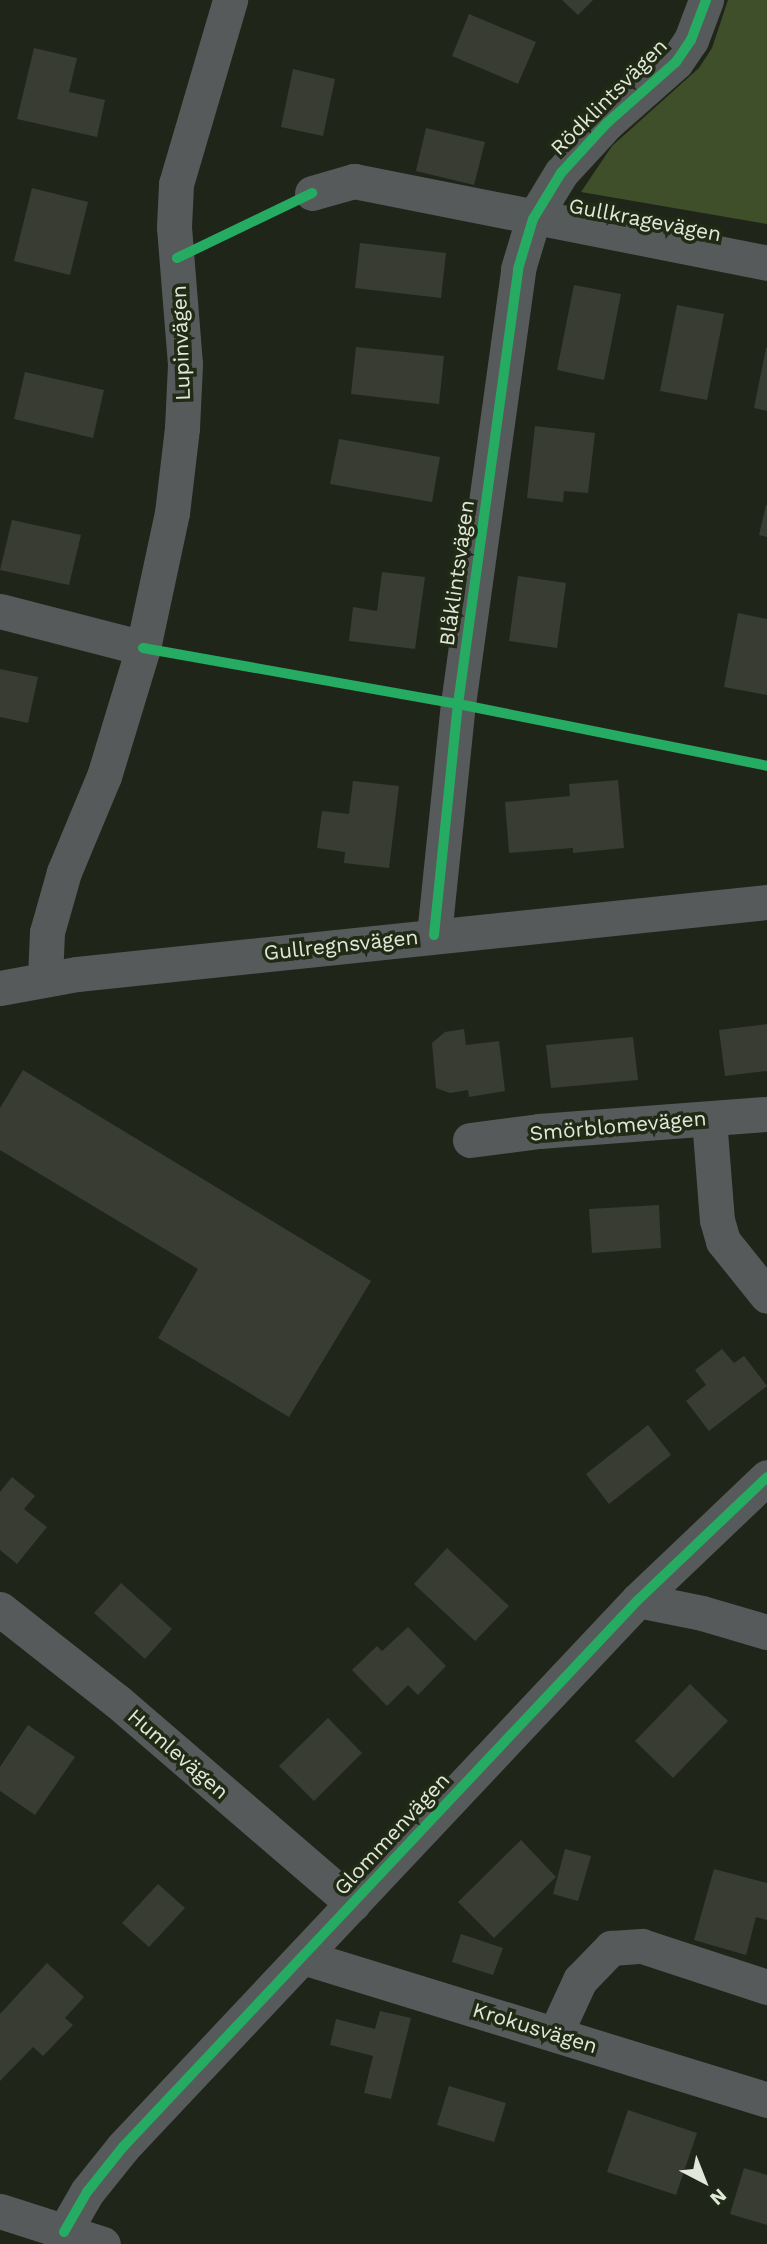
<!DOCTYPE html>
<meta charset="utf-8">
<style>
body{margin:0}
#map{position:relative;width:767px;height:2244px;overflow:hidden;background:#20251a;font-family:"Work Sans",sans-serif}
div>[style]{position:absolute}
[style*='--x']{left:calc(var(--x)*1px);top:calc(var(--y)*1px);width:calc(var(--w)*1px);rotate:calc(var(--a)*1deg)}
.green>*{inset:0;background:#3e4f2a}
.building>*{inset:0;background:#383c32}
.minor>*{height:35px;margin:-17.5px;padding:0 17.5px;transform-origin:17.5px;border-radius:17.5px;background:#575a5a}
.cycleway>*{height:10px;margin:-5px;padding:0 5px;transform-origin:5px;border-radius:5px;background:#26ab63}
span{translate:-50% -50%;white-space:nowrap;text-align:center;line-height:1.15;-webkit-text-stroke:7px #202a15;paint-order:stroke}
.street-label{font-size:21px;color:#e1e8da}
.north{position:absolute;left:669px;top:2146px;width:70px;height:70px;-webkit-text-stroke:5px #202a15;paint-order:stroke;rotate:138deg;font-size:19px;font-weight:700;line-height:28px;text-align:center;color:#e1e8da}
.north::after{content:'';display:block;margin:auto;width:24px;height:32px;background:#e1e8da;clip-path:polygon(50% 0,100% 100%,50% 72%,0 100%)}
</style>
<div id="map">
<div class="green">
<i style="clip-path:polygon(728px 0,767px 0,767px 224px,581px 192px,612px 146px,699px 68px,712px 48px)"></i>
</div>
<div class="building">
<i style="clip-path:polygon(562px 0,593px 0,578px 15px)"></i>
<i style="clip-path:polygon(469px 14px,536px 42px,518px 84px,452px 56px)"></i>
<i style="clip-path:polygon(34px 48px,77px 58px,69px 92px,105px 100px,97px 137px,17px 119px)"></i>
<i style="clip-path:polygon(293px 69px,335px 79px,323px 136px,281px 127px)"></i>
<i style="clip-path:polygon(426px 128px,485px 142px,474px 185px,416px 171px)"></i>
<i style="clip-path:polygon(32px 188px,88px 202px,70px 275px,14px 261px)"></i>
<i style="clip-path:polygon(360px 243px,446px 253px,441px 298px,355px 288px)"></i>
<i style="clip-path:polygon(574px 285px,621px 294px,604px 380px,557px 370px)"></i>
<i style="clip-path:polygon(677px 305px,724px 314px,707px 400px,660px 391px)"></i>
<i style="clip-path:polygon(356px 347px,444px 356px,439px 404px,351px 394px)"></i>
<i style="clip-path:polygon(766px 348px,767px 348px,767px 411px,754px 408px)"></i>
<i style="clip-path:polygon(25px 372px,104px 390px,93px 438px,14px 419px)"></i>
<i style="clip-path:polygon(535px 426px,595px 433px,588px 493px,564px 491px,563px 502px,527px 498px)"></i>
<i style="clip-path:polygon(339px 439px,440px 457px,432px 502px,330px 484px)"></i>
<i style="clip-path:polygon(766px 505px,767px 505px,767px 537px,759px 535px)"></i>
<i style="clip-path:polygon(12px 520px,81px 535px,69px 585px,0 570px)"></i>
<i style="clip-path:polygon(382px 572px,425px 577px,415px 649px,349px 641px,353px 607px,377px 611px)"></i>
<i style="clip-path:polygon(518px 576px,566px 583px,557px 648px,509px 641px)"></i>
<i style="clip-path:polygon(738px 613px,767px 619px,767px 695px,724px 687px)"></i>
<i style="clip-path:polygon(0 669px,38px 677px,28px 723px,0 717px)"></i>
<i style="clip-path:polygon(618px 780px,624px 848px,573px 853px,573px 848px,509px 853px,505px 802px,570px 796px,569px 784px)"></i>
<i style="clip-path:polygon(353px 781px,399px 786px,389px 868px,344px 863px,345px 852px,317px 848px,322px 811px,349px 814px)"></i>
<i style="clip-path:polygon(767px 1024px,767px 1071px,725px 1076px,719px 1030px)"></i>
<i style="clip-path:polygon(464px 1029px,466px 1045px,499px 1041px,505px 1091px,469px 1097px,468px 1090px,450px 1093px,436px 1088px,432px 1043px,445px 1032px)"></i>
<i style="clip-path:polygon(633px 1037px,638px 1080px,551px 1088px,546px 1045px)"></i>
<i style="clip-path:polygon(23px 1070px,371px 1281px,289px 1417px,158px 1338px,198px 1269px,0 1150px,0 1108px)"></i>
<i style="clip-path:polygon(659px 1205px,661px 1248px,592px 1253px,589px 1209px)"></i>
<i style="clip-path:polygon(722px 1349px,734px 1363px,744px 1356px,767px 1386px,709px 1431px,686px 1401px,706px 1385px,695px 1370px)"></i>
<i style="clip-path:polygon(648px 1425px,671px 1455px,609px 1504px,586px 1474px)"></i>
<i style="clip-path:polygon(12px 1477px,35px 1496px,24px 1509px,47px 1527px,17px 1564px,0 1550px,0 1492px)"></i>
<i style="clip-path:polygon(447px 1548px,509px 1606px,475px 1641px,414px 1584px)"></i>
<i style="clip-path:polygon(121px 1583px,172px 1629px,145px 1659px,94px 1613px)"></i>
<i style="clip-path:polygon(408px 1627px,446px 1666px,418px 1695px,408px 1685px,387px 1706px,352px 1670px,377px 1646px,382px 1651px)"></i>
<i style="clip-path:polygon(690px 1684px,728px 1721px,673px 1778px,635px 1741px)"></i>
<i style="clip-path:polygon(328px 1718px,362px 1753px,314px 1801px,279px 1766px)"></i>
<i style="clip-path:polygon(28px 1725px,75px 1757px,35px 1815px,0 1791px,0 1767px)"></i>
<i style="clip-path:polygon(521px 1840px,556px 1877px,494px 1938px,458px 1902px)"></i>
<i style="clip-path:polygon(565px 1849px,591px 1856px,578px 1901px,553px 1894px)"></i>
<i style="clip-path:polygon(714px 1869px,767px 1883px,767px 1920px,756px 1917px,746px 1955px,694px 1940px)"></i>
<i style="clip-path:polygon(158px 1884px,185px 1908px,149px 1947px,122px 1923px)"></i>
<i style="clip-path:polygon(461px 1934px,503px 1948px,493px 1975px,452px 1962px)"></i>
<i style="clip-path:polygon(47px 1963px,84px 1997px,65px 2018px,73px 2025px,43px 2056px,33px 2047px,0 2081px,0 2014px)"></i>
<i style="clip-path:polygon(380px 2011px,411px 2018px,391px 2099px,364px 2093px,373px 2056px,330px 2045px,336px 2019px,375px 2029px)"></i>
<i style="clip-path:polygon(449px 2086px,506px 2103px,494px 2142px,437px 2125px)"></i>
<i style="clip-path:polygon(628px 2110px,697px 2133px,676px 2195px,607px 2172px)"></i>
<i style="clip-path:polygon(744px 2168px,767px 2175px,767px 2225px,730px 2214px)"></i>
</div>
<div class="minor">
<i style="--x:312;--y:193;--w:44;--a:-15.9"></i>
<i style="--x:354;--y:181;--w:421;--a:11.2"></i>
<i style="--x:0;--y:611;--w:148;--a:14.5"></i>
<i style="--x:143;--y:648;--w:134;--a:106.9"></i>
<i style="--x:104;--y:776;--w:104;--a:112.6"></i>
<i style="--x:64;--y:872;--w:62;--a:105.8"></i>
<i style="--x:47;--y:932;--w:45;--a:92.5"></i>
<i style="--x:143;--y:648;--w:138;--a:-77.9"></i>
<i style="--x:172;--y:513;--w:86;--a:-83.3"></i>
<i style="--x:182;--y:428;--w:64;--a:-87.3"></i>
<i style="--x:185;--y:364;--w:137;--a:-94.6"></i>
<i style="--x:174;--y:227;--w:43;--a:-87.3"></i>
<i style="--x:176;--y:184;--w:192;--a:-73.6"></i>
<i style="--x:434;--y:935;--w:232;--a:-84.1"></i>
<i style="--x:458;--y:704;--w:439;--a:-82.1"></i>
<i style="--x:518;--y:269;--w:52;--a:-73.3"></i>
<i style="--x:533;--y:219;--w:54;--a:-58.7"></i>
<i style="--x:561;--y:173;--w:68;--a:-47.4"></i>
<i style="--x:607;--y:123;--w:92;--a:-41.5"></i>
<i style="--x:676;--y:62;--w:27;--a:-56"></i>
<i style="--x:691;--y:40;--w:43;--a:-69.4"></i>
<i style="--x:0;--y:988;--w:78;--a:-10.3"></i>
<i style="--x:77;--y:974;--w:694;--a:-5.96"></i>
<i style="--x:709;--y:1119;--w:101;--a:85.5"></i>
<i style="--x:717;--y:1220;--w:22;--a:74"></i>
<i style="--x:723;--y:1241;--w:70;--a:51.3"></i>
<i style="--x:470;--y:1140;--w:70;--a:-7.4"></i>
<i style="--x:539;--y:1131;--w:229;--a:-4.3"></i>
<i style="--x:638;--y:1600;--w:65;--a:11.5"></i>
<i style="--x:702;--y:1613;--w:68;--a:16.3"></i>
<i style="--x:0;--y:1609;--w:149;--a:38.2"></i>
<i style="--x:117;--y:1701;--w:311;--a:40.7"></i>
<i style="--x:303;--y:1957;--w:486;--a:17.1"></i>
<i style="--x:555;--y:2034;--w:60;--a:-65.2"></i>
<i style="--x:580;--y:1980;--w:45;--a:-45.9"></i>
<i style="--x:611;--y:1948;--w:31;--a:-4"></i>
<i style="--x:642;--y:1946;--w:132;--a:18.2"></i>
<i style="--x:0;--y:2211;--w:108;--a:17.8"></i>
<i style="--x:64;--y:2232;--w:46;--a:-60.1"></i>
<i style="--x:87;--y:2192;--w:58;--a:-51.3"></i>
<i style="--x:123;--y:2147;--w:751;--a:-46.73"></i>
<i style="--x:638;--y:1600;--w:178;--a:-43.6"></i>
</div>
<div class="cycleway">
<i style="--x:177;--y:258;--w:150;--a:-25.7"></i>
<i style="--x:143;--y:648;--w:320;--a:10.1"></i>
<i style="--x:458;--y:704;--w:315;--a:11.3"></i>
<i style="--x:434;--y:935;--w:232;--a:-84.1"></i>
<i style="--x:458;--y:704;--w:439;--a:-82.1"></i>
<i style="--x:518;--y:269;--w:52;--a:-73.3"></i>
<i style="--x:533;--y:219;--w:54;--a:-58.7"></i>
<i style="--x:561;--y:173;--w:68;--a:-47.4"></i>
<i style="--x:607;--y:123;--w:92;--a:-41.5"></i>
<i style="--x:676;--y:62;--w:27;--a:-56"></i>
<i style="--x:691;--y:40;--w:43;--a:-69.4"></i>
<i style="--x:64;--y:2232;--w:46;--a:-60.1"></i>
<i style="--x:87;--y:2192;--w:58;--a:-51.3"></i>
<i style="--x:123;--y:2147;--w:751;--a:-46.73"></i>
<i style="--x:638;--y:1600;--w:178;--a:-43.6"></i>
</div>
<div class="street-label">
<span style="left:609px;top:97px;rotate:-45deg">Rödklintsvägen</span>
<span style="left:645px;top:220px;rotate:11deg">Gullkragevägen</span>
<span style="left:181px;top:343px;rotate:-92deg">Lupinvägen</span>
<span style="left:457px;top:573px;rotate:-82deg">Blåklintsvägen</span>
<span style="left:341px;top:945px;rotate:-6deg">Gullregnsvägen</span>
<span style="left:618px;top:1126px;rotate:-5deg">Smörblomevägen</span>
<span style="left:178px;top:1754px;rotate:41deg">Humlevägen</span>
<span style="left:392px;top:1834px;rotate:-47deg">Glommenvägen</span>
<span style="left:535px;top:2028px;rotate:17deg">Krokusvägen</span>
</div>
<div class="north">N</div>
</div>
